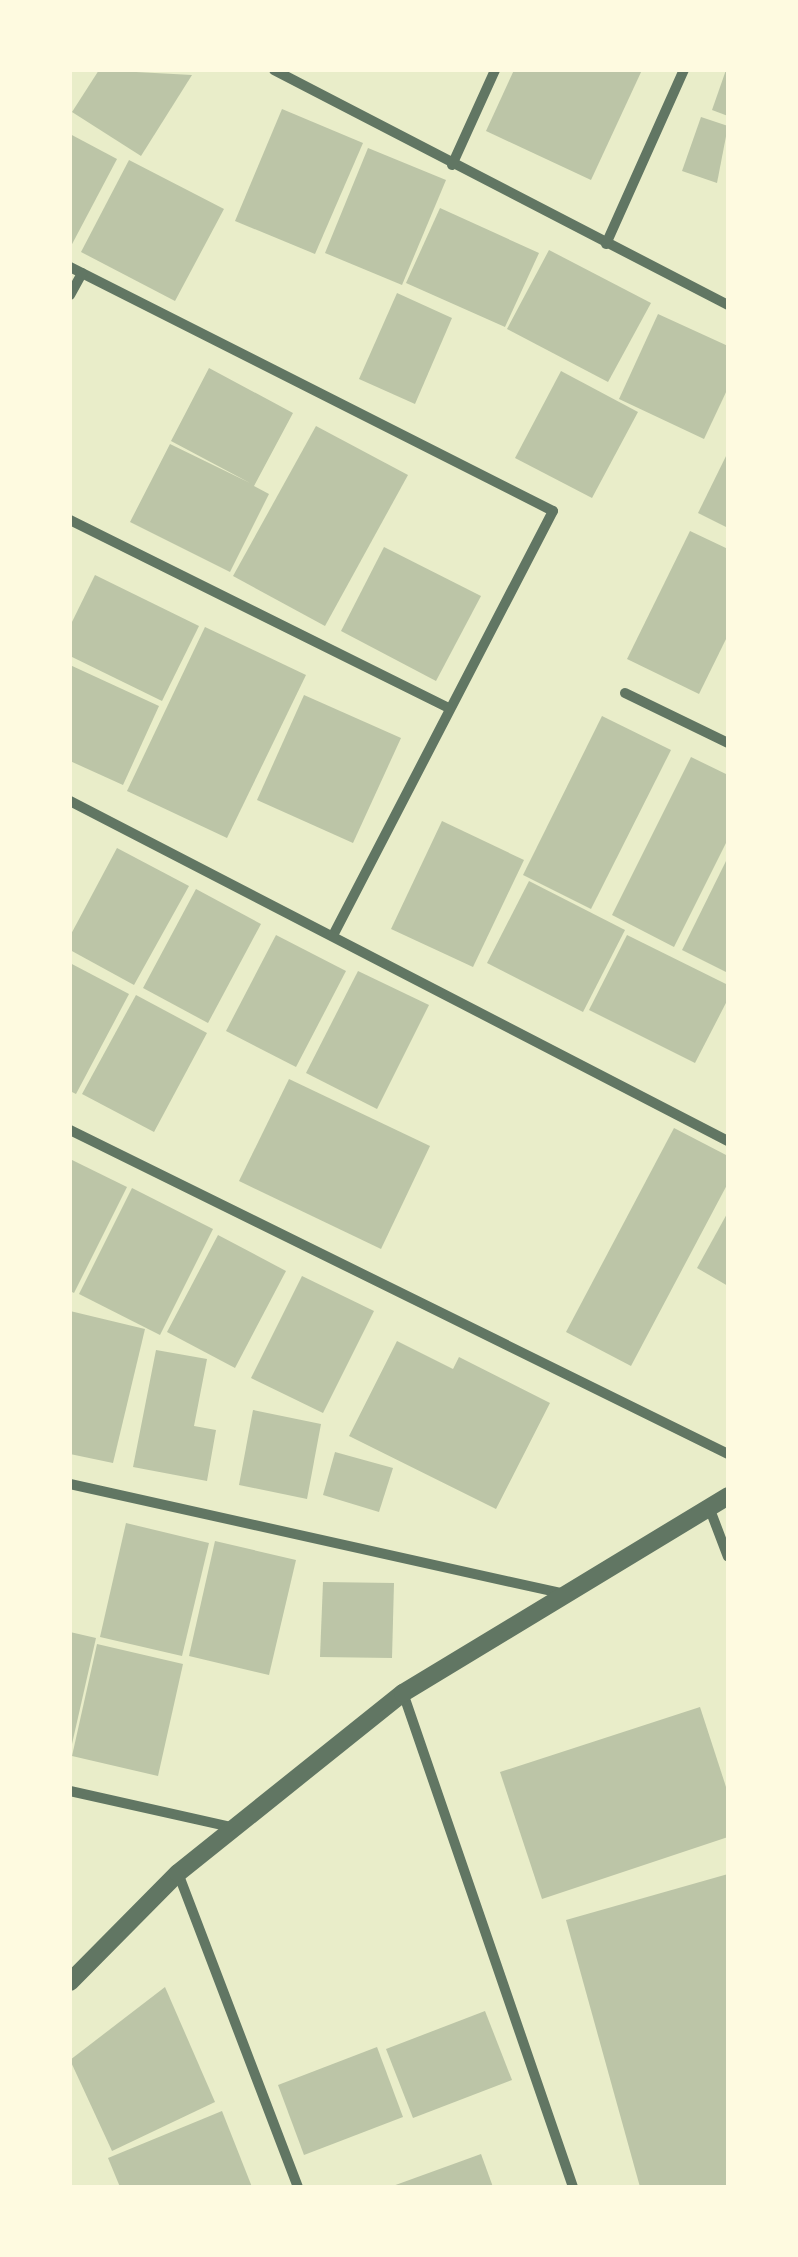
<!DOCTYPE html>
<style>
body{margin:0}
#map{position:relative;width:798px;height:2257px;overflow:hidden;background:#e9edc9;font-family:Helvetica,sans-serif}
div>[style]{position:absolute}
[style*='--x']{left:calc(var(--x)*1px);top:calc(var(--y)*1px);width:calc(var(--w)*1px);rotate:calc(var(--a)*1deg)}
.building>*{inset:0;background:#bcc5a7}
.minor>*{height:10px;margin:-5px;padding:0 5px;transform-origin:5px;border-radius:5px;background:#617663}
.tertiary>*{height:18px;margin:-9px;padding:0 9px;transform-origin:9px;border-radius:9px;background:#617663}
span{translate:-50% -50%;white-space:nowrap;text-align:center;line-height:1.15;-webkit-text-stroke:10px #fefae0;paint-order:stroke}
.frame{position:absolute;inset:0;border:72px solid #fefae0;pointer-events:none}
</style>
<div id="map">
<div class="building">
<i style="clip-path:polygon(99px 70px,192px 75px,141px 156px,72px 112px)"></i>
<i style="clip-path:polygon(514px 70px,642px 70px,591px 180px,486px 131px)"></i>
<i style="clip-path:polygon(726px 70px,728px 70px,728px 116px,712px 110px)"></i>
<i style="clip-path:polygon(282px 109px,363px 143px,315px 254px,235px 221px)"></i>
<i style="clip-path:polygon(701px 117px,728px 126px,717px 183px,682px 171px)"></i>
<i style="clip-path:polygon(70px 134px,117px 159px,70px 248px)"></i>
<i style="clip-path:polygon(368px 148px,446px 180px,402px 285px,325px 253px)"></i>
<i style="clip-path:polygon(129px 160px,224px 209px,175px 301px,81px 252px)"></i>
<i style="clip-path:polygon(440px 208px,539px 253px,505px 327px,406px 283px)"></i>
<i style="clip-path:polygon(549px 250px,651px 303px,608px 382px,507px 329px)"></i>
<i style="clip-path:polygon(397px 293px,452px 318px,415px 404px,359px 379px)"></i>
<i style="clip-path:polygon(658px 314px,728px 346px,728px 388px,704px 439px,619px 399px)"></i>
<i style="clip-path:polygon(209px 368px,293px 413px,254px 486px,269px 494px,230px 572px,130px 522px,170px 444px,250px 483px,171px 441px)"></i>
<i style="clip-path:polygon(561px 371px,638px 412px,592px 498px,515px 458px)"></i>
<i style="clip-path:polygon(316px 426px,408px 475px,325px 626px,233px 576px)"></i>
<i style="clip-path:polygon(728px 452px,728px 528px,698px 513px)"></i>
<i style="clip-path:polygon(690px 531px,728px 549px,728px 635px,699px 694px,627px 659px)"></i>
<i style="clip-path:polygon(384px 547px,481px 596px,436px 681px,341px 631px)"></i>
<i style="clip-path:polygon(95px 575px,199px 626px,162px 701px,70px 656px,70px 626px)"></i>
<i style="clip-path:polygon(205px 627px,306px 675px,227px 838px,127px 791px)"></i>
<i style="clip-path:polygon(70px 665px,159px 706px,123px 785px,70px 761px)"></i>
<i style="clip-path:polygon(304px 695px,401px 738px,353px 843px,257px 800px)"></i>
<i style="clip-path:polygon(602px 716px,671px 750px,591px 909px,523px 875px)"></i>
<i style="clip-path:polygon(691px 757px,728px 775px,728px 839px,674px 947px,612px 915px)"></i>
<i style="clip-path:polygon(442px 821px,524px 860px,473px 967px,391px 929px)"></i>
<i style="clip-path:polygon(117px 848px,189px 886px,134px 985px,70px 950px,70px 936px)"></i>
<i style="clip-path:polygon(728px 857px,728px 973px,682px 950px)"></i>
<i style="clip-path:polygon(529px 881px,625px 930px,583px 1012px,487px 963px)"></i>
<i style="clip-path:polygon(196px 889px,261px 924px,208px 1023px,143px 988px)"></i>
<i style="clip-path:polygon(276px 935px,346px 971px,296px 1067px,226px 1031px)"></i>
<i style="clip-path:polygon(627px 935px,728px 985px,728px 999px,695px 1063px,589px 1010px)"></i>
<i style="clip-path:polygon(70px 963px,129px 994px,76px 1094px,70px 1091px)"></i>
<i style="clip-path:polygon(358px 971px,429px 1005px,377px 1109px,306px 1073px)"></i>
<i style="clip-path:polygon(136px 995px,207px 1033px,154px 1132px,82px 1094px)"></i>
<i style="clip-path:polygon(289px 1079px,430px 1146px,381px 1249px,239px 1181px)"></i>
<i style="clip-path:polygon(674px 1128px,728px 1156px,728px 1183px,631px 1366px,566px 1332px)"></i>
<i style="clip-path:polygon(70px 1159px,127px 1187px,74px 1293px,70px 1291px)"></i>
<i style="clip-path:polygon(132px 1188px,213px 1229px,160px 1335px,79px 1294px)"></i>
<i style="clip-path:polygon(728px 1212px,728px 1286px,697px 1268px)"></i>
<i style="clip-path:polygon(218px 1235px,286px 1271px,235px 1368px,167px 1332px)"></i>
<i style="clip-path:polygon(302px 1276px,374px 1311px,323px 1413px,251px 1378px)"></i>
<i style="clip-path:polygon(70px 1311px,145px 1329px,113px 1463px,70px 1454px)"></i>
<i style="clip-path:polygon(397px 1341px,453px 1369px,459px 1357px,550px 1403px,496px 1509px,349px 1436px)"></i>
<i style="clip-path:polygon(156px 1350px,207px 1359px,194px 1426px,216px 1430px,207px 1481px,133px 1467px)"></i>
<i style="clip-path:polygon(253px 1410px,321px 1424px,307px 1499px,239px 1485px)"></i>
<i style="clip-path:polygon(335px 1452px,393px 1468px,379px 1512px,323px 1495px)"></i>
<i style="clip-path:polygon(126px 1523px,209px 1543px,182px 1656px,100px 1637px)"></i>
<i style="clip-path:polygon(215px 1541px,296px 1560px,269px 1675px,189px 1656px)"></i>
<i style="clip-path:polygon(323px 1582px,394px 1583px,392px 1658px,320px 1657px)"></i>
<i style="clip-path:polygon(70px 1632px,96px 1638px,72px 1744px,70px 1744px)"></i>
<i style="clip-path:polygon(97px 1644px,183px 1664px,158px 1776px,72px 1756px)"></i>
<i style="clip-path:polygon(700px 1707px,728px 1793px,728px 1837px,542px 1899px,500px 1772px)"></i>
<i style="clip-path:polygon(728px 1874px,728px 2187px,640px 2187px,566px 1920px)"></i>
<i style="clip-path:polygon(165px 1987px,215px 2102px,112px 2151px,70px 2060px)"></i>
<i style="clip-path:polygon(485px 2011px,512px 2080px,413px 2118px,386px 2049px)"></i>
<i style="clip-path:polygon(377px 2047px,403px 2117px,304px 2155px,278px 2085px)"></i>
<i style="clip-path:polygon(222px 2111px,252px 2187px,120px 2187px,108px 2158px)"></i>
<i style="clip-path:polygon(481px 2154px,493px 2187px,390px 2187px)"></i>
</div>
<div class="minor">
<i style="--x:274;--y:70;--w:511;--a:27.37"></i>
<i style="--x:452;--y:165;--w:104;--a:-65.6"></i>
<i style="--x:606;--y:244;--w:191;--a:-65.9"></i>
<i style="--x:70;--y:267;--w:541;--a:26.8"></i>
<i style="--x:553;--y:511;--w:476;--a:117.4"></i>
<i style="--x:70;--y:295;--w:25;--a:-61"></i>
<i style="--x:70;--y:520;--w:422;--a:26.4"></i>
<i style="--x:625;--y:693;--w:114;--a:25.9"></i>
<i style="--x:70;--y:801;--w:741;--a:27.33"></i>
<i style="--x:70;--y:1130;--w:733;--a:26.22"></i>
<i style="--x:70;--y:1484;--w:507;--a:12.53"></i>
<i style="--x:709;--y:1507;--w:53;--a:69.2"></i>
<i style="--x:403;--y:1693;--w:522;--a:71.01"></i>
<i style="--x:70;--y:1791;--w:169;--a:12.6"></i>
<i style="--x:178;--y:1873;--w:336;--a:69.1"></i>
</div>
<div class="tertiary">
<i style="--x:70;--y:1982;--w:153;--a:-45.3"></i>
<i style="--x:178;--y:1873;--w:288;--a:-38.7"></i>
<i style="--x:403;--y:1693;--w:380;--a:-31.2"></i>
</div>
<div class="frame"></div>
</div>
